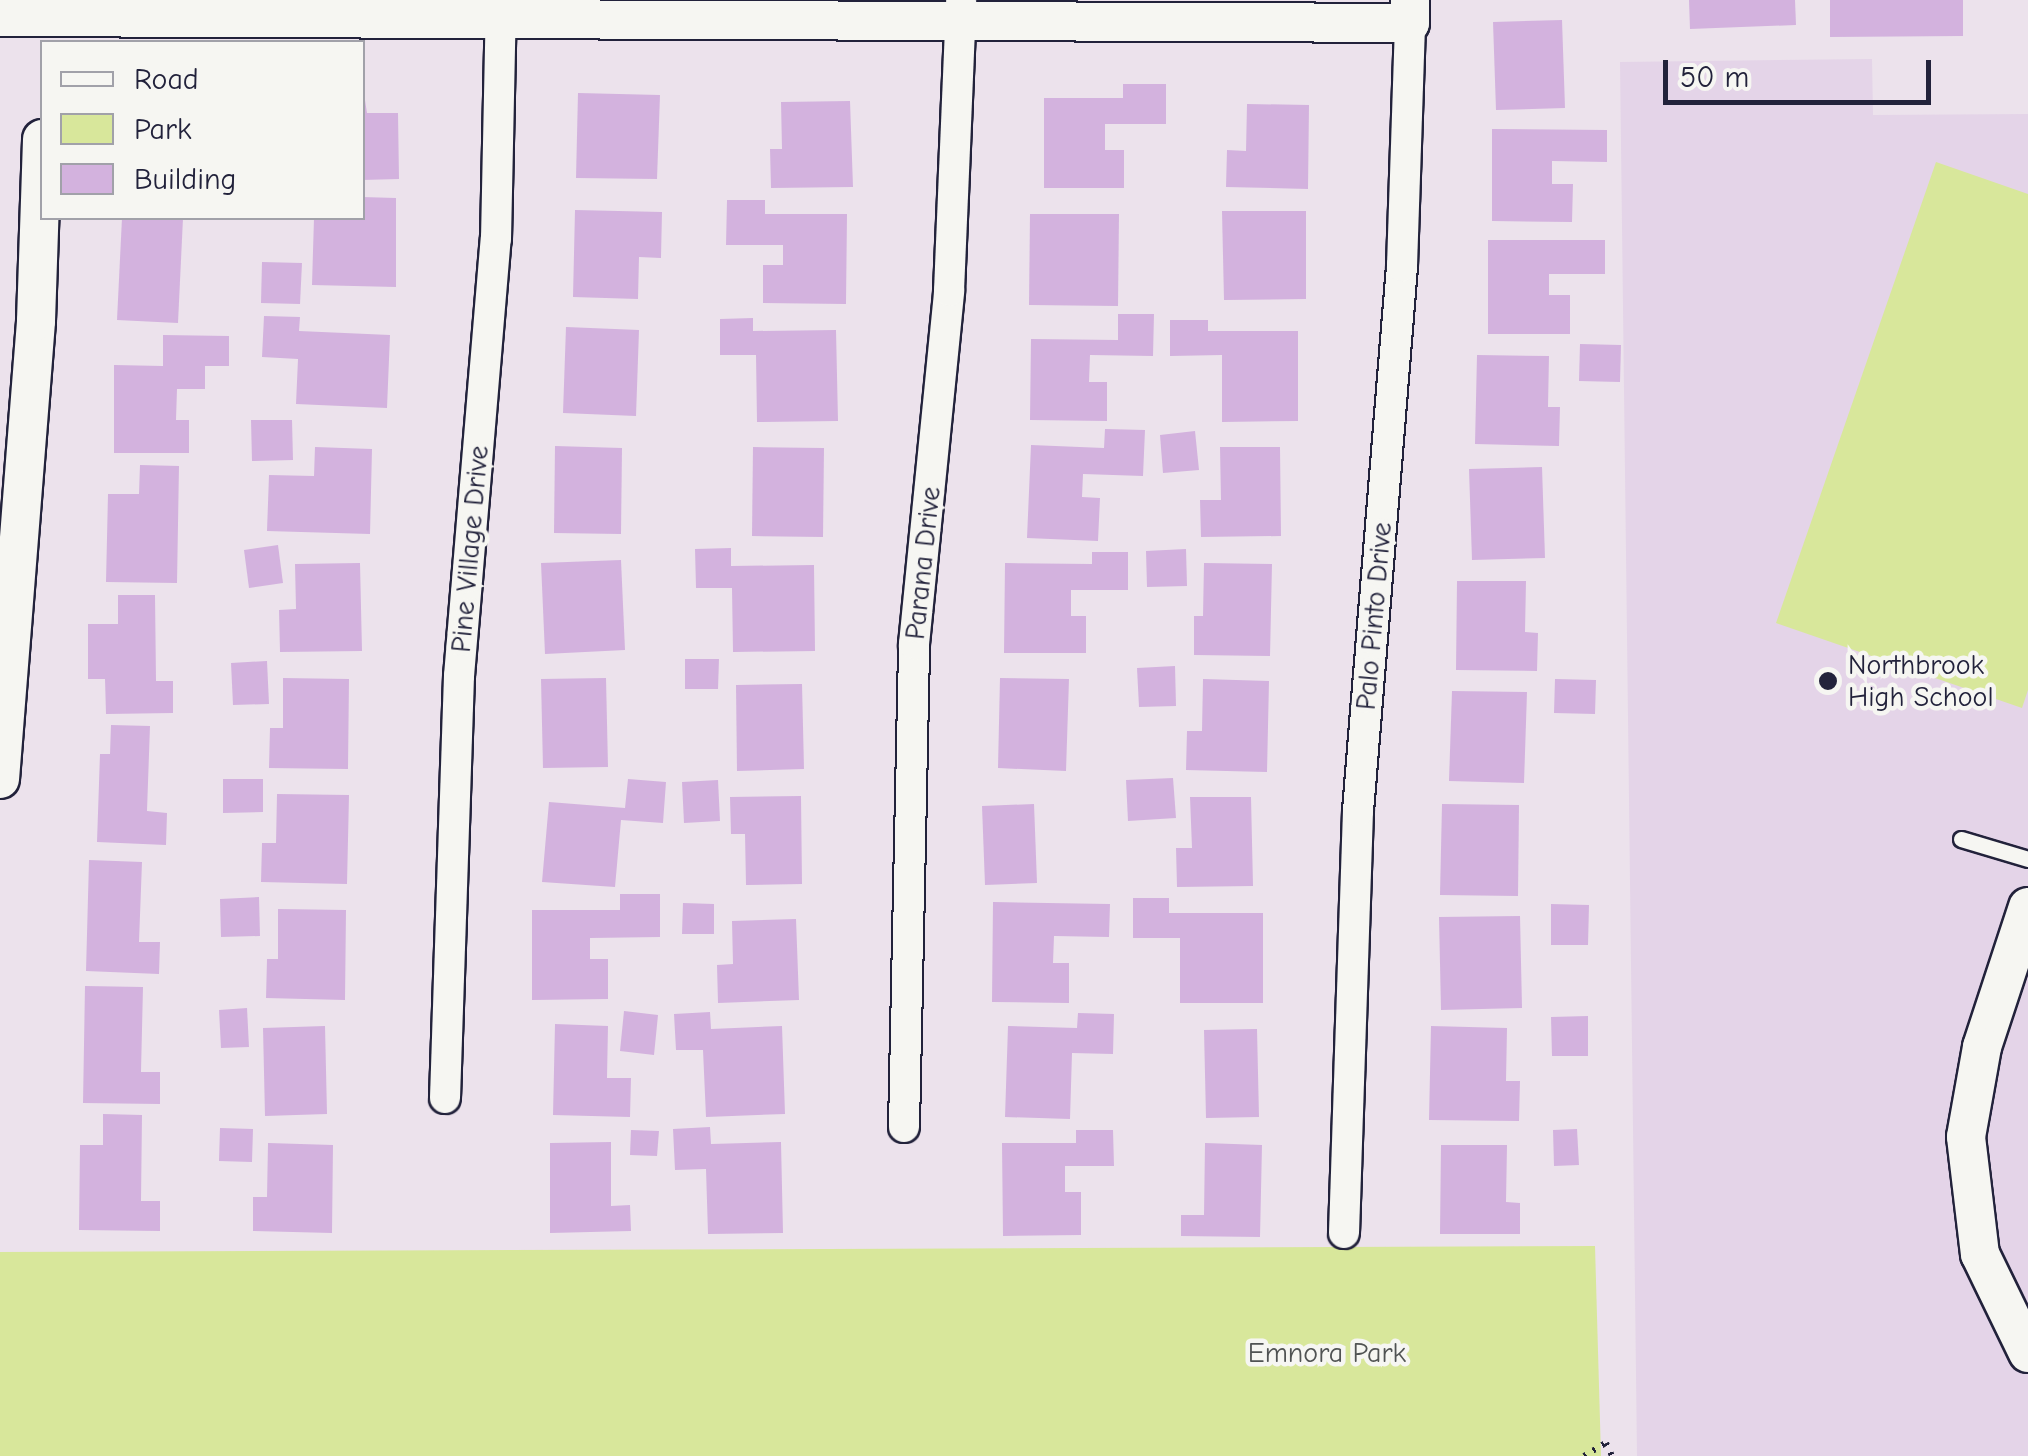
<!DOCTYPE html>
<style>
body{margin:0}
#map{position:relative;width:2028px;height:1456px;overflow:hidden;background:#ece2ec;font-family:"Comic Neue",sans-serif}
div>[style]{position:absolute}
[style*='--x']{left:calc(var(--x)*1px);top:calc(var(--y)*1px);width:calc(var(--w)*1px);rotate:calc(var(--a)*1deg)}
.built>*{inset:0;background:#e4d4e8}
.green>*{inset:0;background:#d8e79b}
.building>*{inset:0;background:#d3b2de}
.path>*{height:6px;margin-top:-3px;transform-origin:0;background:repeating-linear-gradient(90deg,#22223b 0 2.5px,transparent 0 10.5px)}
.roads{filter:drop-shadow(2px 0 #22223b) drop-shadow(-2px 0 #22223b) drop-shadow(0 2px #22223b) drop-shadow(0 -2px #22223b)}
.service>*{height:15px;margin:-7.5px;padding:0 7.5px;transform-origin:7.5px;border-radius:7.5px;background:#f6f6f2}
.minor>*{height:30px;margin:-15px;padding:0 15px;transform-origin:15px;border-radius:15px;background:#f6f6f2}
.tertiary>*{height:38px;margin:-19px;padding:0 19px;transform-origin:19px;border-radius:19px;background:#f6f6f2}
.dots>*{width:28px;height:28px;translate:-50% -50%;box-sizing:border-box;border:5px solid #f6f6f2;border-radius:50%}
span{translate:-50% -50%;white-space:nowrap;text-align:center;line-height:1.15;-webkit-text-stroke:9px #f6f6f2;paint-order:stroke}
.street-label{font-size:28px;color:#22223b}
.poi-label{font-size:28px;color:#22223b}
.left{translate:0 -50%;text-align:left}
.park-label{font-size:28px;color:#505353}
.legend{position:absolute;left:40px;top:40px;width:325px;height:180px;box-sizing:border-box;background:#f6f6f2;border:2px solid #a1a1a9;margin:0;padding:12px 18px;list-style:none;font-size:30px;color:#22223b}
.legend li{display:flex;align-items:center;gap:20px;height:50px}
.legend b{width:50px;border:2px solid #a1a1a9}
.scale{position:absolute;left:1663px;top:60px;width:268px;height:45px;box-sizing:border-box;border:5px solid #22223b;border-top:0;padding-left:12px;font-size:30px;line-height:35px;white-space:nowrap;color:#22223b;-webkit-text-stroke:8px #f6f6f2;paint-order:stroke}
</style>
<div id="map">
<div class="built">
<i style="clip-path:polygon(1872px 59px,1873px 115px,2028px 114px,2028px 1456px,1637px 1456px,1620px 62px)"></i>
</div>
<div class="green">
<i style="clip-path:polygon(1936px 162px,2028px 194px,2028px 690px,2022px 708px,1776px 623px)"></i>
<i style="clip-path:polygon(1595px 1246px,1601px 1456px,0 1456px,0 1252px)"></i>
</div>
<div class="building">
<i style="clip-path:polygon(1689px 0,1795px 0,1796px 25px,1690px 29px)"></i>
<i style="clip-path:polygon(1830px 0,1963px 0,1963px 36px,1830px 37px)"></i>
<i style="clip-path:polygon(1562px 20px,1565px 108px,1496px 110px,1493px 22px)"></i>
<i style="clip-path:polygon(362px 81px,367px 113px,398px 113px,399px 179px,362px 180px)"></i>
<i style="clip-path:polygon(1123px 84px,1166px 84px,1166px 124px,1105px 124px,1105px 150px,1124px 150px,1124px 188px,1044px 188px,1044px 98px,1123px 98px)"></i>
<i style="clip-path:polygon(578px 93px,660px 95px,657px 179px,576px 178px)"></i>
<i style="clip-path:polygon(850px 101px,853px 187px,771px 188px,770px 149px,782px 149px,781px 102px)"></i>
<i style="clip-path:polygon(1247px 104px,1309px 105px,1308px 189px,1226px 187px,1227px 150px,1246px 151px)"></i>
<i style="clip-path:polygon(1492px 129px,1607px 130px,1607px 162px,1552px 161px,1552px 184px,1573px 184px,1572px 222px,1492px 221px)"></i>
<i style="clip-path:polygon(362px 197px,396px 198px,396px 287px,312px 285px,314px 218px,362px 218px)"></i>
<i style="clip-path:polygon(727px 200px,765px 200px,765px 214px,847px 214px,846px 304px,763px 303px,763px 265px,783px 265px,783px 245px,726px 245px)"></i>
<i style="clip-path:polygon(575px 210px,662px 212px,661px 258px,639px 257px,638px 299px,573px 297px)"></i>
<i style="clip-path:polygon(1222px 211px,1306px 211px,1306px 299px,1224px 300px)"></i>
<i style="clip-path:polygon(1030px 214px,1119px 214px,1118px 306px,1029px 305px)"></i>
<i style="clip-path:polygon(122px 218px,183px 218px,178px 323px,117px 320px)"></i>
<i style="clip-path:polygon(1488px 240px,1605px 240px,1605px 274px,1549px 274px,1549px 295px,1570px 295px,1570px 334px,1488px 334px)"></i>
<i style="clip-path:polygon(262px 262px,302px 263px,300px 304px,261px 303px)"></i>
<i style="clip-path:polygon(1118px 314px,1154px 314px,1153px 356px,1090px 355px,1089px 382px,1107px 382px,1107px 421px,1030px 420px,1031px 339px,1118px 340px)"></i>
<i style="clip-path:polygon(264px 316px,300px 317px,299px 331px,390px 335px,387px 408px,296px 404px,298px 359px,262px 357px)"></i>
<i style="clip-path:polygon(753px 318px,753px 331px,836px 330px,838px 421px,757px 422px,756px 355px,720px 355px,720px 319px)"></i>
<i style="clip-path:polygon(1170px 320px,1208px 320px,1208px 331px,1298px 331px,1298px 421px,1222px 422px,1222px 355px,1170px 356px)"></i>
<i style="clip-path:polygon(566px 327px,639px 330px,636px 416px,563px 413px)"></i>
<i style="clip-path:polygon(163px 335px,229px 336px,229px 366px,205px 366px,205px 389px,177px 389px,176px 420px,189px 420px,189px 453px,114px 453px,114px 365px,163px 366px)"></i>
<i style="clip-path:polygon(1580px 344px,1621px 345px,1620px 382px,1579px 381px)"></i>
<i style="clip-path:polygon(1477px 355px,1549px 356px,1548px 407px,1560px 407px,1559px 446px,1475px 444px)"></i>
<i style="clip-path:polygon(251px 420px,292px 420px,293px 460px,252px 461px)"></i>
<i style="clip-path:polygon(1105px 429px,1145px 430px,1143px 476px,1083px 474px,1082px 497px,1100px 498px,1098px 541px,1027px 538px,1031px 445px,1104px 448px)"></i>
<i style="clip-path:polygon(1195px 431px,1199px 470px,1163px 473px,1160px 435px)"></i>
<i style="clip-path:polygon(555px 446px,622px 448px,621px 534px,554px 533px)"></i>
<i style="clip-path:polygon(315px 447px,372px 449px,370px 534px,267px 531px,269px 475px,314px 476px)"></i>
<i style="clip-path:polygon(753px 447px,824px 448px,823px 537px,752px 536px)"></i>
<i style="clip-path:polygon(1220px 447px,1280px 447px,1281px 536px,1201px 537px,1200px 500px,1221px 500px)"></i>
<i style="clip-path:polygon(140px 465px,179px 466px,177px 583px,106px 582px,108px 494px,139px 494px)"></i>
<i style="clip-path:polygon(1542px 467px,1545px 558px,1472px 560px,1469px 469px)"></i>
<i style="clip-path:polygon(278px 545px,283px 583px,249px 588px,244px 550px)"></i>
<i style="clip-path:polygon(731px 548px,731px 566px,814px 565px,815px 651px,733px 652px,732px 588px,696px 588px,695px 549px)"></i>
<i style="clip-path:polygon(1186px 549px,1187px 586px,1147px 587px,1146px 551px)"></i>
<i style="clip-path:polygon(1092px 552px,1128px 552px,1128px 590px,1071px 590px,1071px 616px,1086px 616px,1086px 653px,1004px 653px,1005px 563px,1092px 564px)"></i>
<i style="clip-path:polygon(621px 560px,625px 650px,545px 654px,541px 563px)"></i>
<i style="clip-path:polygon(360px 563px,362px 651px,280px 652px,279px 610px,296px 609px,295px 564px)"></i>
<i style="clip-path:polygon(1204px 563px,1272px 564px,1270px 656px,1194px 655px,1194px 616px,1203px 616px)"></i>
<i style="clip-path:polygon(1457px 581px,1526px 581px,1525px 632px,1538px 633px,1537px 671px,1456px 670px)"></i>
<i style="clip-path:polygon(118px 595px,155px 595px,156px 681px,173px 681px,173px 713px,106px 714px,105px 679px,88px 679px,88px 624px,118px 624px)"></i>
<i style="clip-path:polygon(685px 659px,719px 659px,718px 689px,685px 689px)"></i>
<i style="clip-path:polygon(267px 661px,269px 704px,233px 705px,231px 663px)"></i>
<i style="clip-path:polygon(1175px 666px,1176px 706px,1139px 707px,1137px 668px)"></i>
<i style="clip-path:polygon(283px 678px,349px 679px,348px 769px,269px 768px,270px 728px,283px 728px)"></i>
<i style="clip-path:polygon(606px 678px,608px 767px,543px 768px,541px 679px)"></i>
<i style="clip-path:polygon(1000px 678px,1069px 679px,1066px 771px,998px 768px)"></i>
<i style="clip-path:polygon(1203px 679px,1269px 681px,1267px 772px,1186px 770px,1187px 731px,1202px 731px)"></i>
<i style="clip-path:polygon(1555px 679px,1596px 680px,1595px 714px,1554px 713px)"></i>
<i style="clip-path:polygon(802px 684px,804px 769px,737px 771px,736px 685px)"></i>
<i style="clip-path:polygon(1452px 691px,1527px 692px,1524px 783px,1449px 781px)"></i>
<i style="clip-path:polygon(111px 725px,150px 726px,147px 811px,167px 813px,166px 845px,97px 842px,100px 754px,110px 754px)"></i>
<i style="clip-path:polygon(1173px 778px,1176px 818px,1128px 821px,1126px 780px)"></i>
<i style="clip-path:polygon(223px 779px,263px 779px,263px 812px,223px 813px)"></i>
<i style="clip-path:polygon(628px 779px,666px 782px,663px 823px,621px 820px,615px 887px,542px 882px,549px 802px,625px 808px)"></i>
<i style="clip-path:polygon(718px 780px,720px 821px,684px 823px,682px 782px)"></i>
<i style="clip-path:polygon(277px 794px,349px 795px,347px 884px,261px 882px,262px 843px,276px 843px)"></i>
<i style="clip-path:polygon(801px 796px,802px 884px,746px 885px,745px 834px,731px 834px,730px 797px)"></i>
<i style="clip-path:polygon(1190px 797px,1251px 797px,1253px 886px,1177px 887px,1176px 848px,1192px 848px)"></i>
<i style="clip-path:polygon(1034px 804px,1037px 883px,985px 885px,982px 806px)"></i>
<i style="clip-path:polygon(1442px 804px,1519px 805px,1518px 896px,1440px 895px)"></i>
<i style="clip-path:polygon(89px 860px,142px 862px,139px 942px,160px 942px,159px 974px,86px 971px)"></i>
<i style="clip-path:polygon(620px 894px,660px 894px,660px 937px,590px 938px,590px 959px,608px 959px,608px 999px,532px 1000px,532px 910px,620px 910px)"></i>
<i style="clip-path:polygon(259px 897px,260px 936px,221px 937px,220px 899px)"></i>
<i style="clip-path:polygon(1133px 898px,1169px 898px,1169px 913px,1263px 913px,1263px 1003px,1180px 1003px,1180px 938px,1133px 938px)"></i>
<i style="clip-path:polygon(993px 902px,1110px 904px,1109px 937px,1054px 936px,1053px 963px,1069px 963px,1069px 1003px,992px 1002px)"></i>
<i style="clip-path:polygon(683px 903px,714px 904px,714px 934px,682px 934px)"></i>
<i style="clip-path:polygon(1551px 904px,1589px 905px,1588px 945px,1551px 945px)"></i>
<i style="clip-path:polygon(278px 909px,346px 910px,345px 1000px,266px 998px,267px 959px,278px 959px)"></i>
<i style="clip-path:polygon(1520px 916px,1522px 1008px,1441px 1010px,1439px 917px)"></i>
<i style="clip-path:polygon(796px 919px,799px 1000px,718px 1003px,717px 965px,733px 964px,732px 921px)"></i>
<i style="clip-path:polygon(85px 986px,143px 987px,141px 1072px,160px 1072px,160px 1104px,83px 1103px)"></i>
<i style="clip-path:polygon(247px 1008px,249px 1047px,221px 1048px,219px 1010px)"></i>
<i style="clip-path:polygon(624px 1011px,658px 1015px,654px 1055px,620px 1051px)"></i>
<i style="clip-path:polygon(710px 1012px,711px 1029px,782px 1026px,785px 1114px,706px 1117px,703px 1050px,676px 1050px,674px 1014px)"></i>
<i style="clip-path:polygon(1078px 1013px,1114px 1014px,1113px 1054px,1072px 1053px,1070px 1119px,1005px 1117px,1008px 1026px,1077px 1028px)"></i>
<i style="clip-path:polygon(1588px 1016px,1588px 1056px,1552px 1056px,1551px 1017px)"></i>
<i style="clip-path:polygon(555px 1024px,608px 1026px,607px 1078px,631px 1078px,630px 1117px,553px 1115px)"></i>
<i style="clip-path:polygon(325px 1026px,327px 1114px,265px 1116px,263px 1028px)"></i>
<i style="clip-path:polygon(1431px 1026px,1507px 1028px,1506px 1081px,1520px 1081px,1519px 1121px,1429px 1120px)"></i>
<i style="clip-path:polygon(1257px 1029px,1259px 1117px,1206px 1118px,1204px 1030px)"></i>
<i style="clip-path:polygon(103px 1114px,142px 1115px,141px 1201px,160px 1201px,160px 1231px,79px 1230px,80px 1145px,103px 1145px)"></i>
<i style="clip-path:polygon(710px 1127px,711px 1144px,781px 1142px,783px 1233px,708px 1234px,706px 1169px,675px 1170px,673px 1129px)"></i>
<i style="clip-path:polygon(220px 1128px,253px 1129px,252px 1162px,219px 1161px)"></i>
<i style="clip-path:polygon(1577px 1129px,1579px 1165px,1554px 1166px,1553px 1130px)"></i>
<i style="clip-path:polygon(631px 1130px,659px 1131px,657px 1156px,630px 1155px)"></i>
<i style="clip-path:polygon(1076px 1130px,1113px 1130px,1114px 1166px,1065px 1166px,1065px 1192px,1081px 1192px,1081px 1235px,1003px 1236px,1002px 1143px,1076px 1143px)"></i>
<i style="clip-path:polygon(611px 1142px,611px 1206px,630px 1205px,631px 1231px,550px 1233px,550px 1143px)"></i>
<i style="clip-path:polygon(268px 1143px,333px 1145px,332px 1233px,253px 1231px,253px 1197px,267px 1197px)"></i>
<i style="clip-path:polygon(1205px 1143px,1262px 1145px,1260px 1237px,1181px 1236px,1181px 1215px,1204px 1215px)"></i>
<i style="clip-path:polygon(1441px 1145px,1507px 1145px,1506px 1202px,1520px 1203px,1520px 1234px,1440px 1234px)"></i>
</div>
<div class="path">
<i style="--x:1584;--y:1456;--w:26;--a:-31"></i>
<i style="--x:1606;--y:1443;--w:14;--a:65"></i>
</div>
<div class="roads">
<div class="service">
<i style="--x:1961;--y:839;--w:70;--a:16.6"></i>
</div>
<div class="minor">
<i style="--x:445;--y:1098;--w:422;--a:-88.1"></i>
<i style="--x:459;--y:676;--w:439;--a:-85.2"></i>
<i style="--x:496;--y:239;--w:239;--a:-88.8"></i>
<i style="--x:904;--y:1127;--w:483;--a:-88.8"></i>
<i style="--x:914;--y:644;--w:355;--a:-84.3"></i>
<i style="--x:949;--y:291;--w:291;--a:-87.6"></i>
<i style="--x:1344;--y:1233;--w:422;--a:-88.1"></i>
<i style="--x:1358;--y:811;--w:547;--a:-85.38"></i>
<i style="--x:1402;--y:266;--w:243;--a:-88.1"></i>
</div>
<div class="tertiary">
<i style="--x:0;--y:17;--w:1410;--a:0.24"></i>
<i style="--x:1410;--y:23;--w:23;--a:-90"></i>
<i style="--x:0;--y:779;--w:459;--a:-85.5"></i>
<i style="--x:36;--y:321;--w:182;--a:-88.1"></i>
<i style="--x:2028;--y:907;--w:147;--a:108.2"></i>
<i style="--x:1982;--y:1047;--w:91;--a:100.1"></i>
<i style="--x:1966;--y:1137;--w:118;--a:83.2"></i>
<i style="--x:1980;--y:1254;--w:110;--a:64.1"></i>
</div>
</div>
<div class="dots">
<i style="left:1828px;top:681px;background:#22223b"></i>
</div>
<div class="street-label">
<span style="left:470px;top:549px;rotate:-85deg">Pine Village Drive</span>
<span style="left:923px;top:563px;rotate:-84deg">Parana Drive</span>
<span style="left:1374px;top:616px;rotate:-85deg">Palo Pinto Drive</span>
</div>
<div class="poi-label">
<span class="left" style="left:1848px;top:681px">Northbrook<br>High School</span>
</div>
<div class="park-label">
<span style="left:1327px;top:1353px">Emnora Park</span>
</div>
<ul class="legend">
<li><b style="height:12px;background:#f6f6f2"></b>Road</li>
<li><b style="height:28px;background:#d8e79b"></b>Park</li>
<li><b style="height:28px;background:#d3b2de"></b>Building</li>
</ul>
<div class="scale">50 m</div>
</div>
